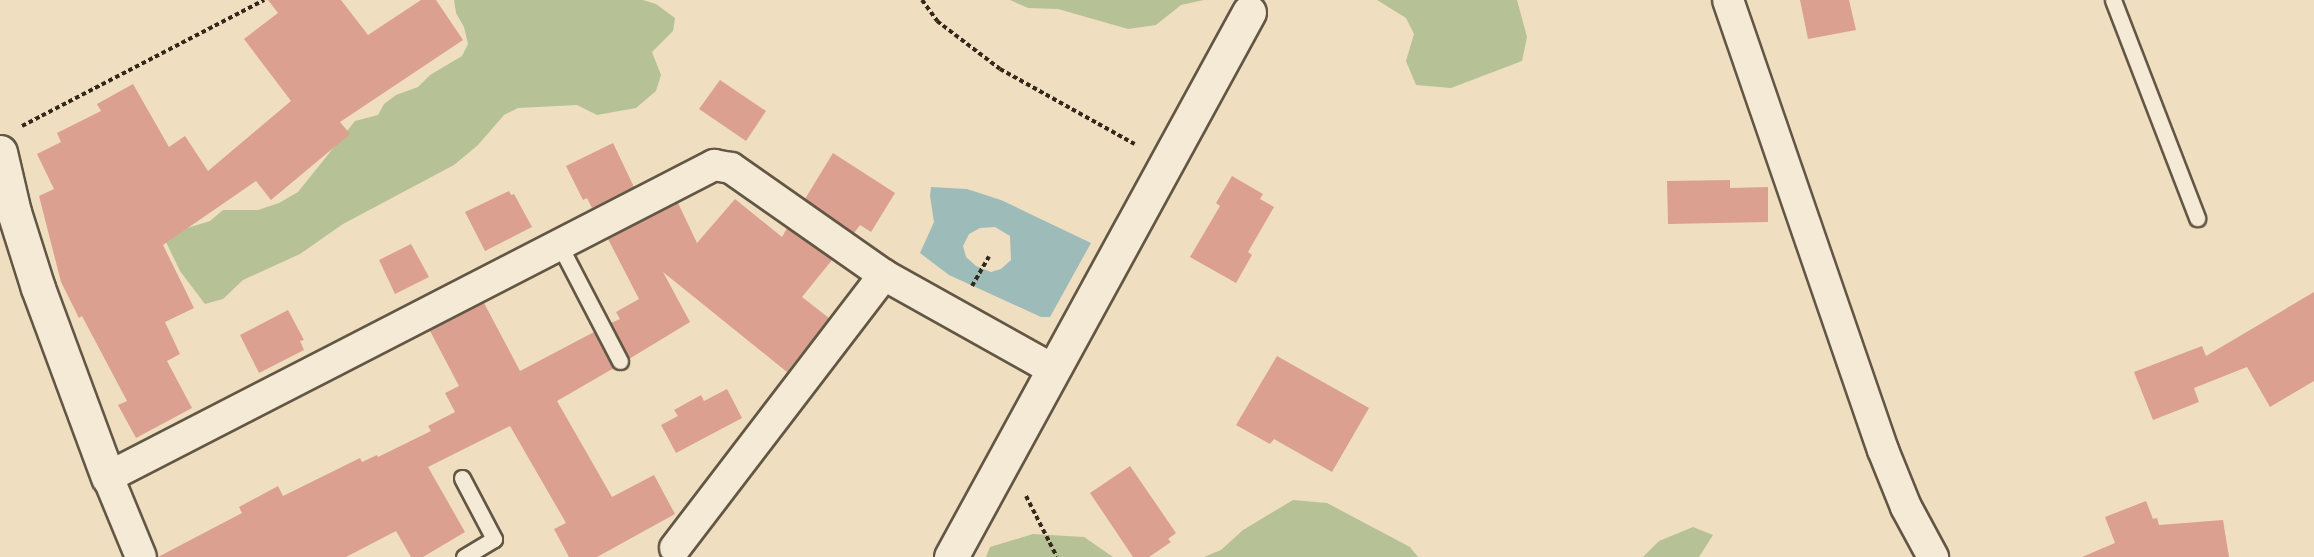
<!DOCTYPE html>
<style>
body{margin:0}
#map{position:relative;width:2314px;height:557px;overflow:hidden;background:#f0dec0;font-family:Vollkorn,serif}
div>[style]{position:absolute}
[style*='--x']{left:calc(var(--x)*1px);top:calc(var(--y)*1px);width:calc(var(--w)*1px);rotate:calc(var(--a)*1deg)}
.green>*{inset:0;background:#b6c295}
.water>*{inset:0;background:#9cbbb9}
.building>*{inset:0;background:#dba090}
.path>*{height:4px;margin-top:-2px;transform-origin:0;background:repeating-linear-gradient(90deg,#33281a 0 4.5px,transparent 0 7.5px)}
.roads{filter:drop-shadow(2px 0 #625644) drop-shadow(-2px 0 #625644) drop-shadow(0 2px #625644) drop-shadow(0 -2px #625644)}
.service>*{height:15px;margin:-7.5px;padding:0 7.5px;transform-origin:7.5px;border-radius:7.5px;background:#f5ead6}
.minor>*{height:30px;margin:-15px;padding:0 15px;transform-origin:15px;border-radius:15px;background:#f5ead6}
.tertiary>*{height:33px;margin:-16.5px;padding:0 16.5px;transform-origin:16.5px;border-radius:16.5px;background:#f5ead6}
span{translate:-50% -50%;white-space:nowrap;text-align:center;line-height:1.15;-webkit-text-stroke:5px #f5ead6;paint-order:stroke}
</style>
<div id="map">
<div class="green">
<i style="clip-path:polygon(454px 0,643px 0,656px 4px,675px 18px,673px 31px,652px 52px,661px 75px,656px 91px,636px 108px,597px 115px,577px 105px,518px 108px,504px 115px,478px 145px,454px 165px,343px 224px,300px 254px,243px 280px,223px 299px,205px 304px,180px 271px,166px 242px,171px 233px,210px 221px,223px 210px,258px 210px,279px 203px,298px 192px,355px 121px,378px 115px,384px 104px,396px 95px,418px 87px,430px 75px,462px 56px,468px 44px,464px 27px,456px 13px)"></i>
<i style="clip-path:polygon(1010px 0,1204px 0,1181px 5px,1156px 25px,1128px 29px,1058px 9px,1028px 8px)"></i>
<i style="clip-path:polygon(1377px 0,1517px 0,1527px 37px,1522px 61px,1451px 88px,1416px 85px,1406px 61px,1414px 34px,1406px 18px)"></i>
<i style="clip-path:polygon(1293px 500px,1327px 503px,1410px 547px,1418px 557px,1204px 557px,1221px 550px,1243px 530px)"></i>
<i style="clip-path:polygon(1693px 527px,1713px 535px,1699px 557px,1643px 557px,1659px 541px)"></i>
<i style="clip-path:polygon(1033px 534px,1084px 537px,1113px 557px,986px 557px,990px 547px)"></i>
</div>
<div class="water">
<i style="clip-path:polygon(evenodd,931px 187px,967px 189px,1001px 200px,1091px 243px,1050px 317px,1041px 317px,949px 275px,920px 253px,934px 222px,930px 196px,931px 187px,980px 228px,995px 227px,1010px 236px,1011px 260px,1001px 269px,991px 272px,976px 266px,966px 257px,963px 246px,969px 234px,980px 228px)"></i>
</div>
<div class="building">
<i style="clip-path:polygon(268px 0,341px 0,368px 35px,421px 0,436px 0,463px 40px,340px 122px,350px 134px,271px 200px,256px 181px,163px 245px,194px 308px,165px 322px,180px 354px,167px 361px,192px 408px,136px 438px,118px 405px,127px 401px,82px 316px,79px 318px,61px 282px,39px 196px,54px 189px,37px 154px,61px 142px,57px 133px,101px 111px,97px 104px,133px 84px,169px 147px,185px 136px,208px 171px,291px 101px,244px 39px,278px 13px)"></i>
<i style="clip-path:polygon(1800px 0,1849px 0,1856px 30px,1808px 39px)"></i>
<i style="clip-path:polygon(720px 80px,766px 111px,746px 141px,699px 109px)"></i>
<i style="clip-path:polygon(613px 143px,634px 187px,592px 208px,587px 198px,583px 200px,566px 166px)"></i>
<i style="clip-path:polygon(833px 153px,895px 193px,871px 232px,860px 225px,854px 233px,805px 199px)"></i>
<i style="clip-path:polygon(1232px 176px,1263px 194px,1260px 199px,1274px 207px,1248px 252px,1252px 255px,1236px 283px,1190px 257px,1220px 206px,1216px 203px)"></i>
<i style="clip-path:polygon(1730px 180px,1730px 188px,1768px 187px,1768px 222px,1668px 224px,1667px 181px)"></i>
<i style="clip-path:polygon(509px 191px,511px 195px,514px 194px,532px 227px,485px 251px,465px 212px)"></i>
<i style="clip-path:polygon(735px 199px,782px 237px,787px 228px,832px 260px,802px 297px,829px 318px,787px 372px,663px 272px,690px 322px,629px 359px,611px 323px,620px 319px,616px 312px,639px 299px,608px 239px,678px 203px,697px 243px)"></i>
<i style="clip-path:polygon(411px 244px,429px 277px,395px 294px,379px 260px)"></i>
<i style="clip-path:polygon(2314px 292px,2314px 381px,2270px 407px,2247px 367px,2194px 388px,2199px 402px,2153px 420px,2134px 372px,2202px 346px,2206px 356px)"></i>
<i style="clip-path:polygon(484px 303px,520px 371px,594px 332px,614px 368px,557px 401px,612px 497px,654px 475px,675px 514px,597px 557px,569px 557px,554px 529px,566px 523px,510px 426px,428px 467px,465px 532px,423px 557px,411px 557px,396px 531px,346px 557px,158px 557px,242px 513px,239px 507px,278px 486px,283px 496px,360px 458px,362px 462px,377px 455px,378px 457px,431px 431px,428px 426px,455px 412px,445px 393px,459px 386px,430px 331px)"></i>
<i style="clip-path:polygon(288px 310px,304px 340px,300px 341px,304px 350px,259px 373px,240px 335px)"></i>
<i style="clip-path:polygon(1277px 356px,1369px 408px,1332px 472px,1274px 439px,1270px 444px,1236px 425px)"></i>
<i style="clip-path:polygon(727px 389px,742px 418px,676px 453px,661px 425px,678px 416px,674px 410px,701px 395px,704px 401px)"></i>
<i style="clip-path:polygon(1130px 466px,1176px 533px,1168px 539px,1171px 542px,1149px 557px,1133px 557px,1090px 493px)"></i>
<i style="clip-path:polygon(2146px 501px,2153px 519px,2157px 518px,2159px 525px,2223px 520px,2229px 557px,2082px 557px,2115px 543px,2105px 517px)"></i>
</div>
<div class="path">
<i style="--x:922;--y:0;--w:26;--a:54"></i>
<i style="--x:937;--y:21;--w:79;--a:37.3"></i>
<i style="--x:1000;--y:69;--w:154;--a:29.1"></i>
<i style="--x:22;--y:126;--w:273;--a:-27.5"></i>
<i style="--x:972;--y:286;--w:34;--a:-60"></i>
<i style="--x:1026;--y:496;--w:68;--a:63.1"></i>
</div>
<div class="roads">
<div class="service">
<i style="--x:2113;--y:0;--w:234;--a:68.9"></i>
<i style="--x:559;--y:244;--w:132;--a:62.5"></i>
<i style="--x:462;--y:478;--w:69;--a:62.3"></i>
<i style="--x:494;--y:539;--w:35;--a:149"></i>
</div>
<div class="minor">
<i style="--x:1728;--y:0;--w:476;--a:71"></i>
<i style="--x:1883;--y:450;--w:61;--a:68"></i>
<i style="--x:1906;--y:507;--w:57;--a:61.6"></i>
<i style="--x:675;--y:548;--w:344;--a:-52.6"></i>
<i style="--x:141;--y:557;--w:87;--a:-112.4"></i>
<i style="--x:108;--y:477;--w:682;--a:-27.24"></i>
<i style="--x:714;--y:165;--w:17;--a:10"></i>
<i style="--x:731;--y:168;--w:187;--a:35"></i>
<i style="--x:884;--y:275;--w:195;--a:29.2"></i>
</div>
<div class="tertiary">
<i style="--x:0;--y:152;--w:62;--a:76.9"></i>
<i style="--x:14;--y:212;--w:80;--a:72.5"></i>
<i style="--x:38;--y:288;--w:202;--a:69.7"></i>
<i style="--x:951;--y:557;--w:621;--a:-61.33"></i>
</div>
</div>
</div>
